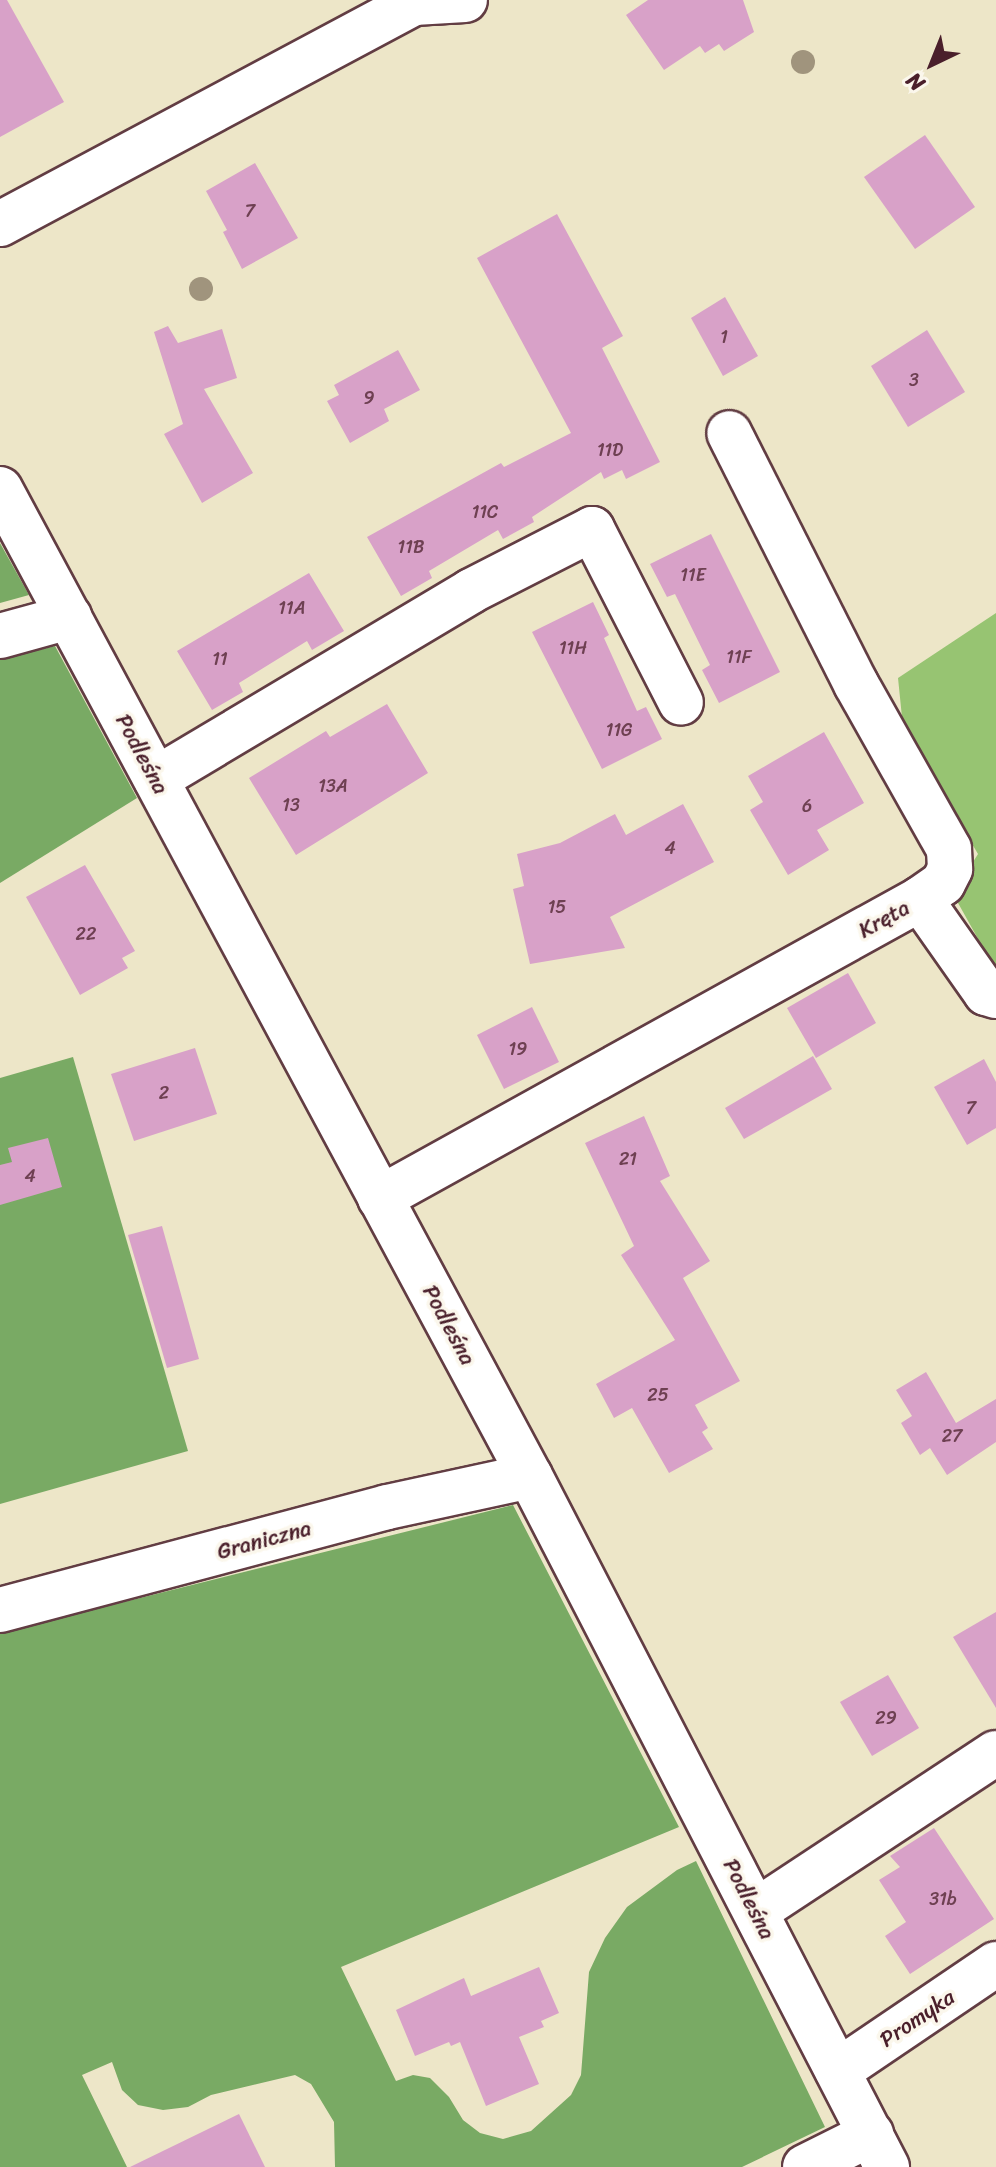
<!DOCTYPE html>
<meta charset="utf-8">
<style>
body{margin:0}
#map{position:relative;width:996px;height:2167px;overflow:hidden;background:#ede6c8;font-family:Sriracha,sans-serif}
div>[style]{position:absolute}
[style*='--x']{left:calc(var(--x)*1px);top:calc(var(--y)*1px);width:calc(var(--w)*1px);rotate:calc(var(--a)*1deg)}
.green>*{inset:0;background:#97c472}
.forest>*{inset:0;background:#79aa64}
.building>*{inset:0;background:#d8a1c8}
.roads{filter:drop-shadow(2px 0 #623d43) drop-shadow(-2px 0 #623d43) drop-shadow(0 2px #623d43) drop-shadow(0 -2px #623d43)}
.minor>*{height:44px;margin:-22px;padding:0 22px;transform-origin:22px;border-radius:22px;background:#fff}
.trees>*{width:24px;height:24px;margin:-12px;border-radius:50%;background:#a0947d}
span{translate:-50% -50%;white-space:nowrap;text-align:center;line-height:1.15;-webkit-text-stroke:7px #fbf7ec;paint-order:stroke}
.number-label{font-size:18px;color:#6e4052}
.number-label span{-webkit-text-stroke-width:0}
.street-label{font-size:22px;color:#4a1f2b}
.north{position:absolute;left:892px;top:24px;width:80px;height:80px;-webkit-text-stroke:6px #fbf7ec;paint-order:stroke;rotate:223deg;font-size:22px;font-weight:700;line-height:32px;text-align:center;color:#4a1f2b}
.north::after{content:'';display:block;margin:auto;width:28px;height:36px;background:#4a1f2b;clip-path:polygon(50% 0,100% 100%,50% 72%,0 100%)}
</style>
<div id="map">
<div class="green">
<i style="clip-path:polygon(996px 613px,996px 971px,953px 894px,978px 854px,903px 727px,898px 678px)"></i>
</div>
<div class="forest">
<i style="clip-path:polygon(0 543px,29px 595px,0 603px)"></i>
<i style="clip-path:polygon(55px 646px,137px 798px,0 883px,0 660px)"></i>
<i style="clip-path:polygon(73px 1057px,188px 1451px,0 1504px,0 1078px)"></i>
<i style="clip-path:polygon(513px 1505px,679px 1827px,341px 1967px,396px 2081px,413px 2075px,430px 2078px,449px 2097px,463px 2120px,480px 2133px,503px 2139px,531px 2131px,571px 2095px,581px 2075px,589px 1972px,605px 1938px,627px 1907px,677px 1870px,696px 1861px,825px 2127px,742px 2167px,335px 2167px,334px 2122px,311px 2084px,295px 2075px,211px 2095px,188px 2107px,163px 2110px,138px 2105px,122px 2090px,112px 2062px,82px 2075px,127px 2167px,0 2167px,0 1633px)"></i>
</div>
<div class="building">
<i style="clip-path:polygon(0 0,7px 0,64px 102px,0 137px)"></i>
<i style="clip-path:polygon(648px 0,743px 0,754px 32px,724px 51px,719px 44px,705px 53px,700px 46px,664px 70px,626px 15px)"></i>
<i style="clip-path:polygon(925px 135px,975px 207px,915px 249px,864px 177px)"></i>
<i style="clip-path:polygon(255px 163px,298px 238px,242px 269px,223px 232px,227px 230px,206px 191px)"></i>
<i style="clip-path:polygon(557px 214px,623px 336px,602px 348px,660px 462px,626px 479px,622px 470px,604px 479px,601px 472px,532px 517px,534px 522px,503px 539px,498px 530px,429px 571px,432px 578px,401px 596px,367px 537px,501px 463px,504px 467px,571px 433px,477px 258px)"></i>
<i style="clip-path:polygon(725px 297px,758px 356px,723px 376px,691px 318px)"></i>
<i style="clip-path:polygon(168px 326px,178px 343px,222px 329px,237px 378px,204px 389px,253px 473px,202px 503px,164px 434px,183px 424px,154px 332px)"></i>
<i style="clip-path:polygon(927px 330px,965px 392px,908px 427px,871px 366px)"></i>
<i style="clip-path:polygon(398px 350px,420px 390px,384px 409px,389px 421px,350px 443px,327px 401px,339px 395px,334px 385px)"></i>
<i style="clip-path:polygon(711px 534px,780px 672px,719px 703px,702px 670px,710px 665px,675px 594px,667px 597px,650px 564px)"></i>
<i style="clip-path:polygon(309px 573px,344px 631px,312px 650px,307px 641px,239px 683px,243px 692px,212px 710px,177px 651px)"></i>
<i style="clip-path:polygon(593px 602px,609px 635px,604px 638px,637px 711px,646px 707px,662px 739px,602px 769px,532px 632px)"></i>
<i style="clip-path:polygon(387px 704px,428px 773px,296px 855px,249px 778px,326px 731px,330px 737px)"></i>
<i style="clip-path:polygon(824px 732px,864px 803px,817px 830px,829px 850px,788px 875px,750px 810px,763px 802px,748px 776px)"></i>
<i style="clip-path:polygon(683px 804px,714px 862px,610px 917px,625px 948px,530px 964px,513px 889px,524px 886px,517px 854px,560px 843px,615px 814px,626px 835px)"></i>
<i style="clip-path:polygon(85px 865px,135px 951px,122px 958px,128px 968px,80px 995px,26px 897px)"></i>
<i style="clip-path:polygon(848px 973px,876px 1023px,816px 1058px,787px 1008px)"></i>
<i style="clip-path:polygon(532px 1007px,559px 1062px,504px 1089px,477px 1035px)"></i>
<i style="clip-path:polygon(195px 1048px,217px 1114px,134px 1141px,111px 1074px)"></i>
<i style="clip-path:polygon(813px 1056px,832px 1089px,744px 1139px,725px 1108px)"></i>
<i style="clip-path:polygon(984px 1059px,996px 1082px,996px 1128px,967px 1145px,934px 1087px)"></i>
<i style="clip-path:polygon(644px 1116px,670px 1176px,660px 1181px,710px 1261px,683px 1278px,740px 1381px,695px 1405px,708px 1428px,702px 1432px,713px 1449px,669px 1473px,632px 1408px,614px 1418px,596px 1384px,675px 1340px,621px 1255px,634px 1246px,585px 1143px)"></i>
<i style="clip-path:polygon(48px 1138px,62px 1187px,0 1205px,0 1165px,12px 1162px,8px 1148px)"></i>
<i style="clip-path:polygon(162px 1226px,199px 1359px,167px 1368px,128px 1235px)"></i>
<i style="clip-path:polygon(926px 1372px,956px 1423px,996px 1399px,996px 1442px,947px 1475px,930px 1448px,920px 1455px,901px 1423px,912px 1416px,896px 1390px)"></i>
<i style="clip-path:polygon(996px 1612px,996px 1708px,953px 1637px)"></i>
<i style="clip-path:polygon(888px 1675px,919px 1728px,872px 1756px,840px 1702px)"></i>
<i style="clip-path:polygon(934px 1828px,994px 1919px,910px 1974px,885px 1936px,906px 1922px,879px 1880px,900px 1867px,890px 1856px)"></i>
<i style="clip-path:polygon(539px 1967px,559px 2013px,541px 2021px,544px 2027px,519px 2037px,539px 2084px,486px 2106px,460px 2042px,451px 2046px,449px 2042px,415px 2056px,396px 2010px,464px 1978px,471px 1996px)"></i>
<i style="clip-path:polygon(239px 2114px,265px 2167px,130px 2167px)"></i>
</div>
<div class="roads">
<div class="minor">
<i style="--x:0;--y:224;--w:469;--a:-28.1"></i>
<i style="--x:414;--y:3;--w:51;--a:-3.4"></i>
<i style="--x:0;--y:489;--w:1120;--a:61.77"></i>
<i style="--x:530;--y:1476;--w:778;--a:62.68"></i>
<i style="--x:0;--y:636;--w:72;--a:-15.4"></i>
<i style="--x:156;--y:779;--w:367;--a:-30.8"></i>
<i style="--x:471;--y:591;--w:136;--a:-27.1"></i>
<i style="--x:592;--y:529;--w:195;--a:62.9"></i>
<i style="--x:920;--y:899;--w:115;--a:54.9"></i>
<i style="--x:986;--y:993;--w:10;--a:17"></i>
<i style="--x:380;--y:1198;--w:617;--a:-28.97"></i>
<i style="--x:920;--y:899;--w:28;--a:-35"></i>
<i style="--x:943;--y:883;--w:16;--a:-63"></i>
<i style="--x:950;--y:869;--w:20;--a:-93"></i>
<i style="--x:949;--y:849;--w:189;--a:-119.4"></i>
<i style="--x:856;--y:684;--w:281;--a:-116.8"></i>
<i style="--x:0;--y:1610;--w:400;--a:-14.9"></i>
<i style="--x:387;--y:1507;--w:146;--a:-12.2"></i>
<i style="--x:756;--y:1911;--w:287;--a:-33.4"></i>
<i style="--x:838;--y:2071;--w:191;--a:-34.1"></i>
<i style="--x:805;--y:2167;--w:74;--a:-26.6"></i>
</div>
</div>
<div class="trees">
<i style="left:803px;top:62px"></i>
<i style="left:201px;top:289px"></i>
</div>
<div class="number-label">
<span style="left:250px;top:211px">7</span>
<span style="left:724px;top:337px">1</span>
<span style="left:914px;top:380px">3</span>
<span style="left:369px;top:398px">9</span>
<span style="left:610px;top:450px">11D</span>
<span style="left:485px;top:512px">11C</span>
<span style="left:411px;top:547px">11B</span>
<span style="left:693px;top:575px">11E</span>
<span style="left:292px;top:608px">11A</span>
<span style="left:573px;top:648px">11H</span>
<span style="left:739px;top:657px">11F</span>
<span style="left:220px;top:659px">11</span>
<span style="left:619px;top:730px">11G</span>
<span style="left:333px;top:786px">13A</span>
<span style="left:291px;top:805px">13</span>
<span style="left:807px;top:806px">6</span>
<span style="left:670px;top:848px">4</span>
<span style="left:557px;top:907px">15</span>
<span style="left:86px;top:934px">22</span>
<span style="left:518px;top:1049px">19</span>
<span style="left:164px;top:1093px">2</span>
<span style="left:971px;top:1108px">7</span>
<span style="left:628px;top:1159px">21</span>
<span style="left:30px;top:1176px">4</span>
<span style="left:658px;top:1395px">25</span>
<span style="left:952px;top:1436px">27</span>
<span style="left:886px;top:1718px">29</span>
<span style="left:943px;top:1899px">31b</span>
</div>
<div class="street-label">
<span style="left:142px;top:754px;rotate:62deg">Podleśna</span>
<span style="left:884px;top:919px;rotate:-29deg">Kręta</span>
<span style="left:449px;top:1325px;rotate:62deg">Podleśna</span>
<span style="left:264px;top:1540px;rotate:-15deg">Graniczna</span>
<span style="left:749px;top:1899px;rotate:63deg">Podleśna</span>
<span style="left:917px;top:2018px;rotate:-34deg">Promyka</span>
</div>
<div class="north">N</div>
</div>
